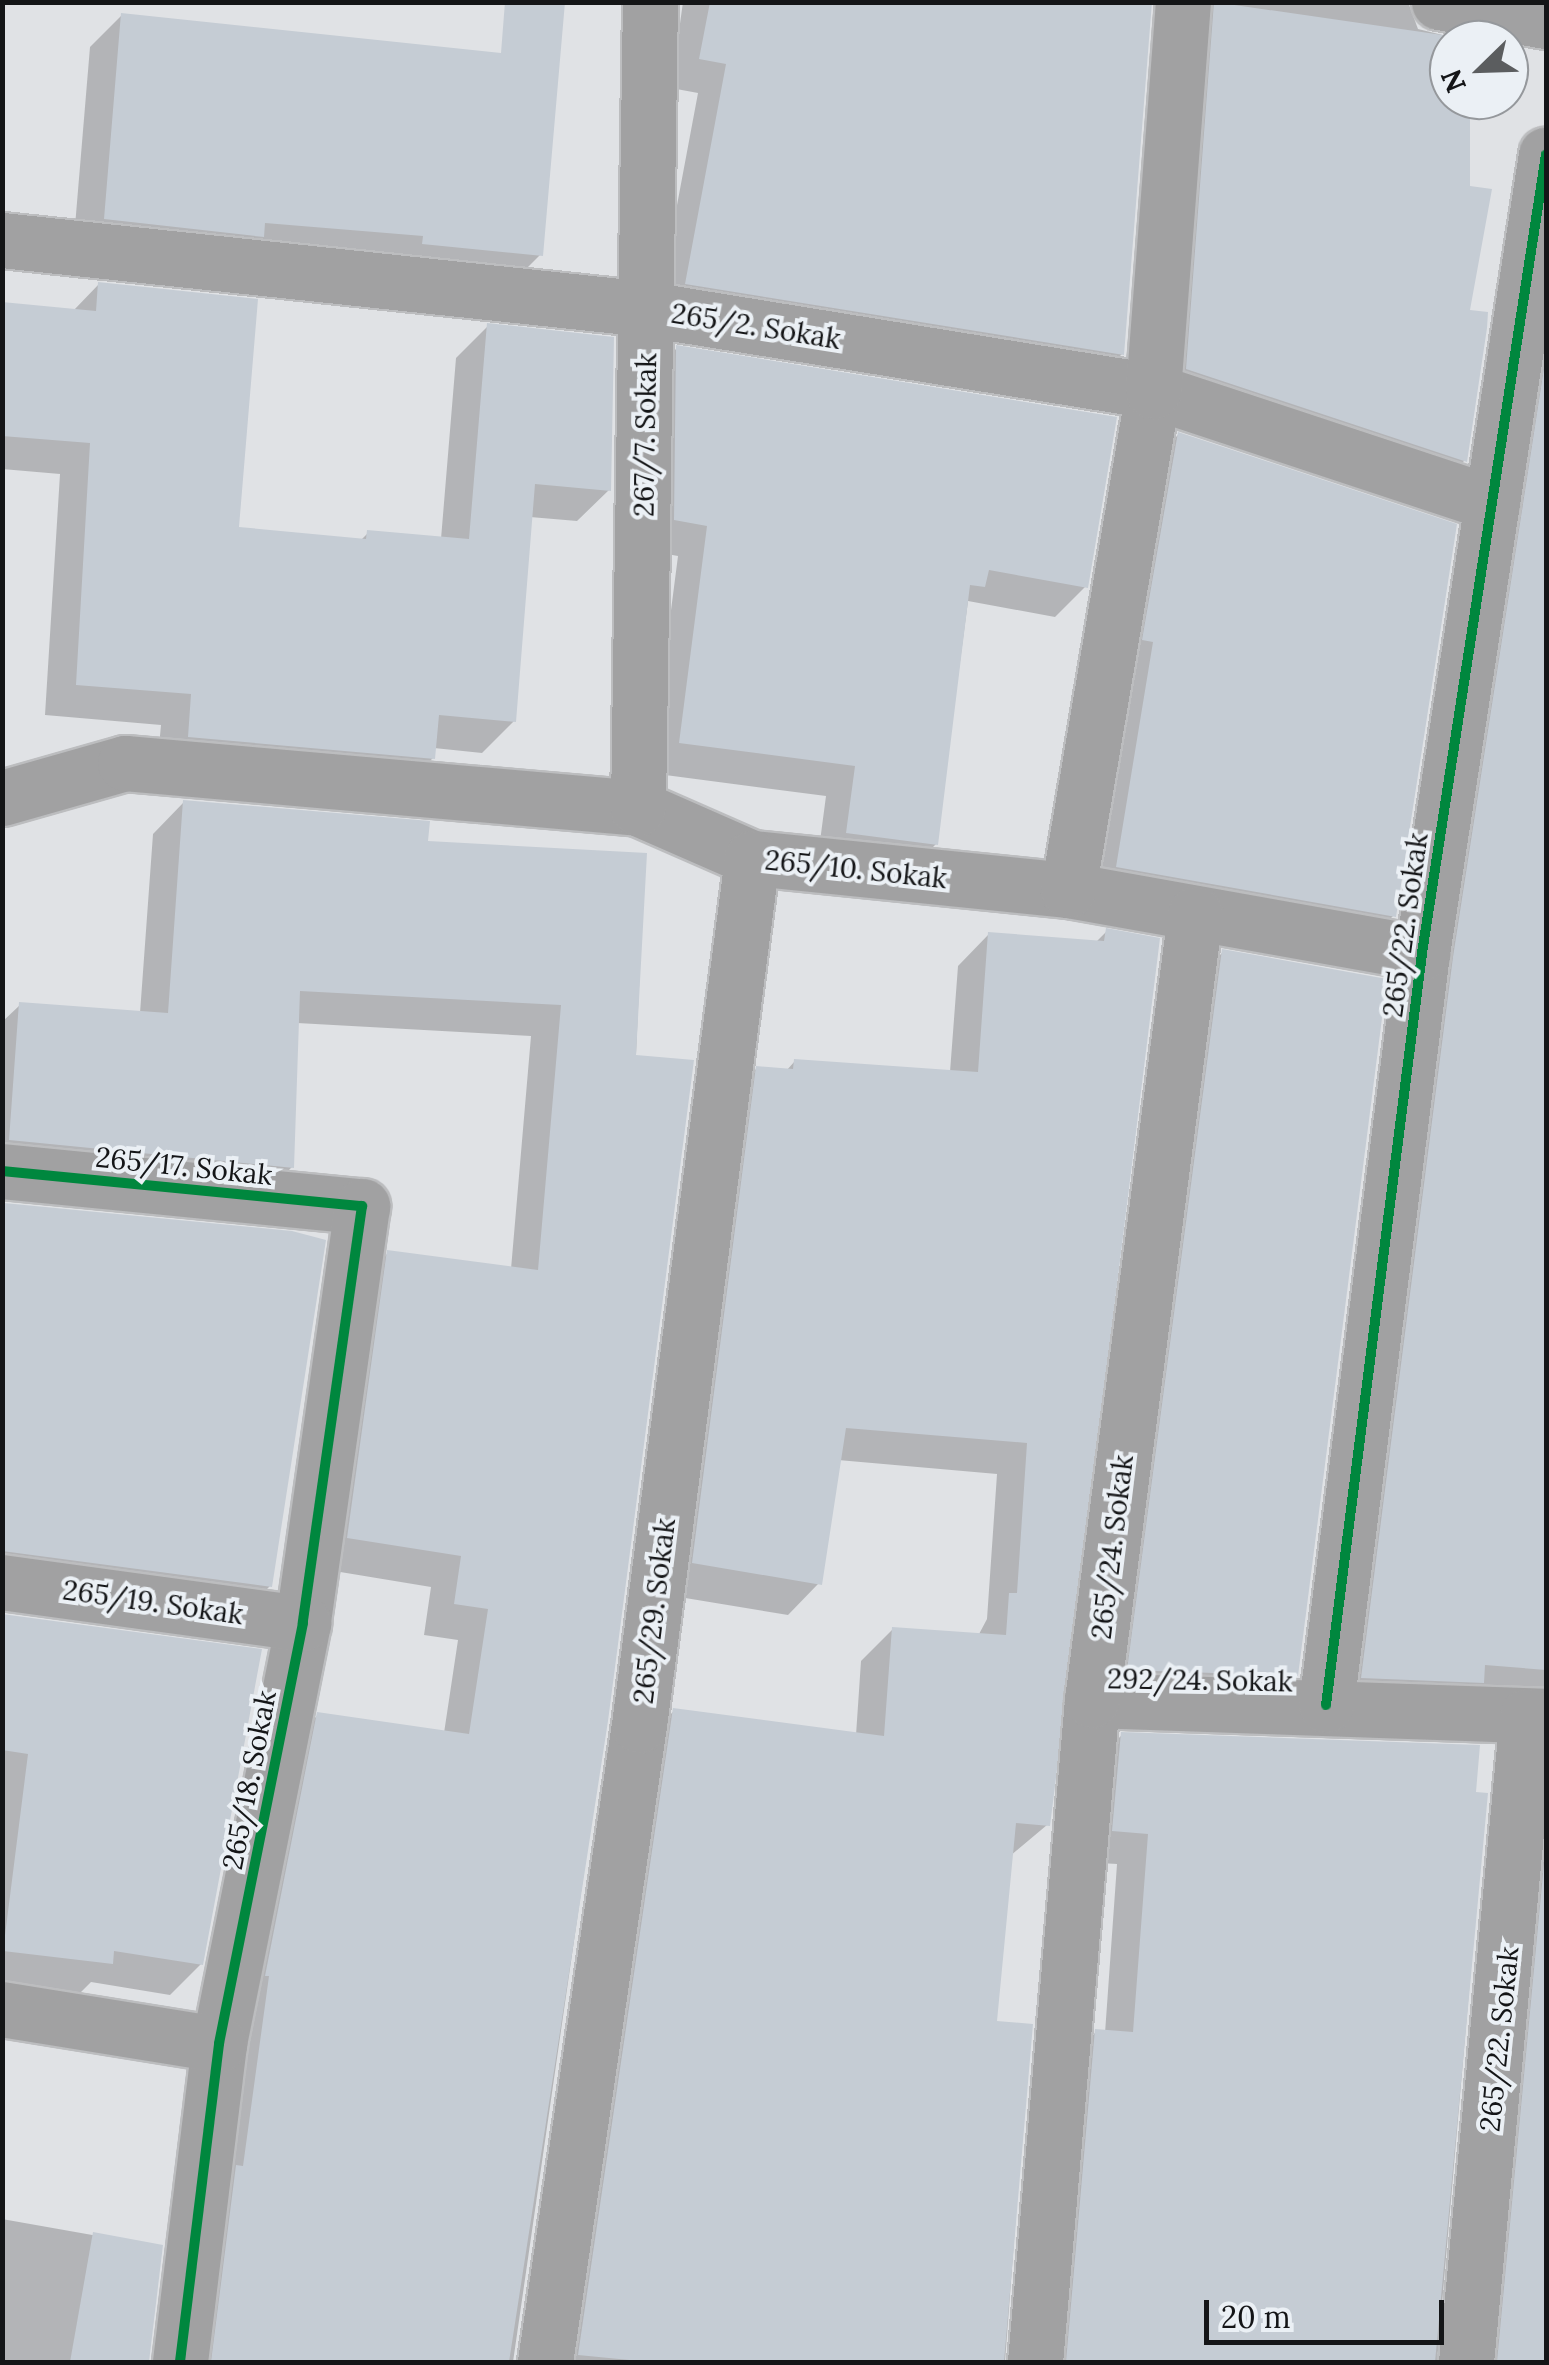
<!DOCTYPE html>
<style>
body{margin:0}
#map{position:relative;width:1549px;height:2365px;overflow:hidden;background:#e0e2e5;font-family:Lora,serif}
div>[style]{position:absolute}
[style*='--x']{left:calc(var(--x)*1px);top:calc(var(--y)*1px);width:calc(var(--w)*1px);rotate:calc(var(--a)*1deg)}
.shadow>*{inset:0;background:#0003}
.building>*{inset:0;background:#c5ccd4}
.roads{filter:drop-shadow(2px 0 #bcbdbf) drop-shadow(-2px 0 #bcbdbf) drop-shadow(0 2px #bcbdbf) drop-shadow(0 -2px #bcbdbf)}
.minor>*{height:55px;margin:-27.5px;padding:0 27.5px;transform-origin:27.5px;border-radius:27.5px;background:#a1a1a2}
.cycleway>*{height:10px;margin:-5px;padding:0 5px;transform-origin:5px;border-radius:5px;background:#00873e}
span{translate:-50% -50%;white-space:nowrap;text-align:center;line-height:1.15;-webkit-text-stroke:8px #ebf0f5;paint-order:stroke}
.street-label{font-size:28px;color:#141517}
.frame{position:absolute;inset:0;border:5px solid #141517;pointer-events:none}
.north{position:absolute;left:1429px;top:20px;width:100px;height:100px;box-sizing:border-box;background:#ebf0f5;border:2px solid #95989c;border-radius:50%;rotate:247deg;font-size:28px;font-weight:700;line-height:40px;text-align:center;color:#141517}
.north::after{content:'';display:block;margin:auto;width:35px;height:45px;background:#5b5d5f;clip-path:polygon(50% 0,100% 100%,50% 72%,0 100%)}
.scale{position:absolute;left:1204px;top:2300px;width:240px;height:45px;box-sizing:border-box;border:5px solid #141517;border-top:0;padding-left:12px;font-size:30px;line-height:35px;white-space:nowrap;color:#141517;-webkit-text-stroke:8px #ebf0f5;paint-order:stroke}
</style>
<div id="map">
<div class="shadow">
<i style="clip-path:polygon(683px 2px,1149px 2px,1122px 354px,1093px 383px,657px 312px,698px 93px,671px 88px)"></i>
<i style="clip-path:polygon(1160px 2px,1408px 2px,1418px 29px,1463px 40px,1449px 40px,1449px 100px,1467px 100px,1464px 461px,1435px 490px,1158px 398px)"></i>
<i style="clip-path:polygon(122px 15px,541px 254px,509px 286px,73px 250px,90px 47px)"></i>
<i style="clip-path:polygon(1546px 193px,1546px 1698px,1333px 1707px)"></i>
<i style="clip-path:polygon(99px 284px,236px 529px,360px 541px,368px 533px,441px 539px,456px 358px,488px 326px,609px 490px,577px 521px,530px 517px,514px 721px,482px 753px,434px 748px,433px 758px,401px 789px,157px 768px,161px 725px,45px 715px,60px 474px,2px 469px,2px 304px,73px 311px)"></i>
<i style="clip-path:polygon(677px 348px,1085px 587px,1055px 617px,968px 601px,936px 844px,905px 875px,817px 864px,826px 796px,650px 773px,678px 556px,644px 550px,646px 379px)"></i>
<i style="clip-path:polygon(1178px 435px,1394px 915px,1362px 947px,1086px 898px,1147px 466px)"></i>
<i style="clip-path:polygon(184px 802px,426px 843px,645px 855px,606px 1720px,513px 2362px,185px 2362px,286px 1746px,318px 1715px,444px 1733px,458px 1640px,424px 1635px,431px 1587px,316px 1568px,357px 1285px,388px 1253px,511px 1269px,531px 1036px,297px 1023px,292px 1167px,260px 1198px,2px 1173px,2px 1022px,20px 1005px,140px 1013px,153px 834px)"></i>
<i style="clip-path:polygon(1107px 931px,1047px 1825px,1010px 1856px,994px 2024px,1030px 2026px,1005px 2362px,551px 2362px,642px 1742px,674px 1711px,856px 1735px,861px 1661px,893px 1629px,978px 1636px,987px 1619px,997px 1474px,838px 1460px,819px 1583px,788px 1615px,661px 1594px,726px 1100px,757px 1068px,786px 1071px,795px 1061px,950px 1072px,958px 966px,989px 934px,1095px 943px)"></i>
<i style="clip-path:polygon(1223px 952px,1296px 1675px,1266px 1705px,1099px 1699px,1193px 982px)"></i>
<i style="clip-path:polygon(5px 1205px,270px 1586px,239px 1617px,2px 1585px)"></i>
<i style="clip-path:polygon(2px 1616px,201px 1964px,170px 1995px,91px 1982px,79px 1994px,2px 1985px)"></i>
<i style="clip-path:polygon(1122px 1735px,1485px 1806px,1437px 2362px,1035px 2362px,1064px 2063px,1096px 2032px,1105px 2033px,1117px 1864px,1082px 1862px,1090px 1766px)"></i>
<i style="clip-path:polygon(1546px 1817px,1546px 2362px,1470px 2362px,1519px 1844px)"></i>
<i style="clip-path:polygon(2px 2219px,160px 2247px,145px 2362px,2px 2362px)"></i>
</div>
<div class="building">
<i style="clip-path:polygon(505px 2px,565px 2px,543px 256px,422px 244px,423px 236px,265px 223px,264px 237px,104px 219px,121px 13px,501px 53px)"></i>
<i style="clip-path:polygon(710px 2px,1152px 2px,1124px 355px,685px 284px,726px 64px,699px 59px)"></i>
<i style="clip-path:polygon(1214px 2px,1470px 39px,1449px 40px,1449px 100px,1470px 100px,1470px 186px,1492px 189px,1470px 310px,1488px 312px,1487px 328px,1467px 462px,1186px 369px)"></i>
<i style="clip-path:polygon(98px 282px,258px 299px,239px 527px,366px 539px,367px 530px,469px 539px,487px 323px,614px 337px,611px 491px,535px 484px,516px 722px,439px 715px,435px 759px,188px 737px,191px 694px,76px 685px,90px 443px,2px 436px,2px 302px,96px 311px)"></i>
<i style="clip-path:polygon(676px 345px,1117px 417px,1088px 588px,989px 570px,985px 587px,970px 585px,938px 845px,846px 833px,855px 766px,679px 743px,707px 526px,674px 520px)"></i>
<i style="clip-path:polygon(1546px 355px,1546px 1670px,1485px 1665px,1484px 1683px,1361px 1678px,1453px 957px)"></i>
<i style="clip-path:polygon(1178px 432px,1457px 524px,1396px 917px,1116px 867px,1153px 642px,1142px 640px)"></i>
<i style="clip-path:polygon(183px 800px,430px 821px,428px 841px,647px 853px,636px 1055px,694px 1060px,608px 1721px,509px 2362px,211px 2362px,236px 2165px,243px 2166px,269px 1976px,265px 1976px,317px 1712px,469px 1734px,488px 1609px,454px 1604px,461px 1556px,347px 1538px,387px 1250px,538px 1270px,561px 1005px,300px 991px,294px 1168px,9px 1140px,19px 1002px,168px 1013px)"></i>
<i style="clip-path:polygon(1106px 928px,1160px 938px,1050px 1826px,1016px 1823px,997px 2021px,1033px 2024px,1004px 2362px,650px 2362px,578px 2355px,673px 1708px,884px 1736px,892px 1627px,1006px 1635px,1009px 1593px,1017px 1593px,1027px 1443px,846px 1428px,822px 1585px,692px 1563px,756px 1066px,793px 1069px,794px 1059px,978px 1072px,988px 932px,1104px 941px)"></i>
<i style="clip-path:polygon(1222px 949px,1387px 979px,1298px 1676px,1127px 1670px)"></i>
<i style="clip-path:polygon(4px 1203px,292px 1231px,326px 1240px,272px 1587px,2px 1551px)"></i>
<i style="clip-path:polygon(2px 1614px,262px 1649px,203px 1965px,114px 1951px,113px 1964px,3px 1951px,28px 1754px,2px 1750px)"></i>
<i style="clip-path:polygon(1121px 1732px,1480px 1745px,1476px 1792px,1488px 1793px,1435px 2362px,1066px 2362px,1095px 2029px,1133px 2032px,1148px 1834px,1112px 1831px)"></i>
<i style="clip-path:polygon(1546px 1842px,1546px 2362px,1497px 2362px)"></i>
<i style="clip-path:polygon(93px 2232px,163px 2245px,149px 2362px,70px 2362px)"></i>
</div>
<div class="roads">
<div class="minor">
<i style="--x:1439;--y:2;--w:109;--a:10.1"></i>
<i style="--x:2;--y:240;--w:649;--a:6.11"></i>
<i style="--x:647;--y:309;--w:513;--a:9.21"></i>
<i style="--x:1153;--y:391;--w:357;--a:18.3"></i>
<i style="--x:2;--y:798;--w:128;--a:-15.9"></i>
<i style="--x:125;--y:763;--w:515;--a:5.01"></i>
<i style="--x:638;--y:808;--w:124;--a:23.7"></i>
<i style="--x:752;--y:858;--w:318;--a:5.8"></i>
<i style="--x:1068;--y:890;--w:360;--a:10.1"></i>
<i style="--x:638;--y:808;--w:806;--a:-89.15"></i>
<i style="--x:1068;--y:890;--w:506;--a:-80.33"></i>
<i style="--x:1153;--y:391;--w:390;--a:-85.6"></i>
<i style="--x:2;--y:1171;--w:362;--a:5.6"></i>
<i style="--x:362;--y:1206;--w:421;--a:98.1"></i>
<i style="--x:303;--y:1623;--w:429;--a:101.3"></i>
<i style="--x:219;--y:2044;--w:320;--a:97"></i>
<i style="--x:2;--y:1582;--w:304;--a:7.8"></i>
<i style="--x:1092;--y:1700;--w:454;--a:2"></i>
<i style="--x:1326;--y:1705;--w:758;--a:-82.72"></i>
<i style="--x:1422;--y:953;--w:808;--a:-81.17"></i>
<i style="--x:2;--y:2009;--w:220;--a:9.2"></i>
<i style="--x:545;--y:2362;--w:644;--a:-81.61"></i>
<i style="--x:639;--y:1725;--w:874;--a:-82.57"></i>
<i style="--x:1035;--y:2362;--w:664;--a:-85.08"></i>
<i style="--x:1092;--y:1700;--w:793;--a:-82.53"></i>
<i style="--x:1466;--y:2362;--w:649;--a:-84.61"></i>
</div>
</div>
<div class="cycleway">
<i style="--x:2;--y:1171;--w:362;--a:5.6"></i>
<i style="--x:362;--y:1206;--w:421;--a:98.1"></i>
<i style="--x:303;--y:1623;--w:429;--a:101.3"></i>
<i style="--x:219;--y:2044;--w:320;--a:97"></i>
<i style="--x:1326;--y:1705;--w:758;--a:-82.72"></i>
<i style="--x:1422;--y:953;--w:808;--a:-81.17"></i>
</div>
<div class="street-label">
<span style="left:756px;top:326px;rotate:9deg">265/2. Sokak</span>
<span style="left:645px;top:435px;rotate:-89deg">267/7. Sokak</span>
<span style="left:856px;top:869px;rotate:6deg">265/10. Sokak</span>
<span style="left:1405px;top:925px;rotate:-82deg">265/22. Sokak</span>
<span style="left:184px;top:1166px;rotate:6deg">265/17. Sokak</span>
<span style="left:1112px;top:1547px;rotate:-83deg">265/24. Sokak</span>
<span style="left:153px;top:1602px;rotate:8deg">265/19. Sokak</span>
<span style="left:654px;top:1611px;rotate:-83deg">265/29. Sokak</span>
<span style="left:1200px;top:1680px;rotate:1deg">292/24. Sokak</span>
<span style="left:249px;top:1780px;rotate:-79deg">265/18. Sokak</span>
<span style="left:1499px;top:2039px;rotate:-84deg">265/22. Sokak</span>
</div>
<div class="frame"></div>
<div class="north">N</div>
<div class="scale">20 m</div>
</div>
